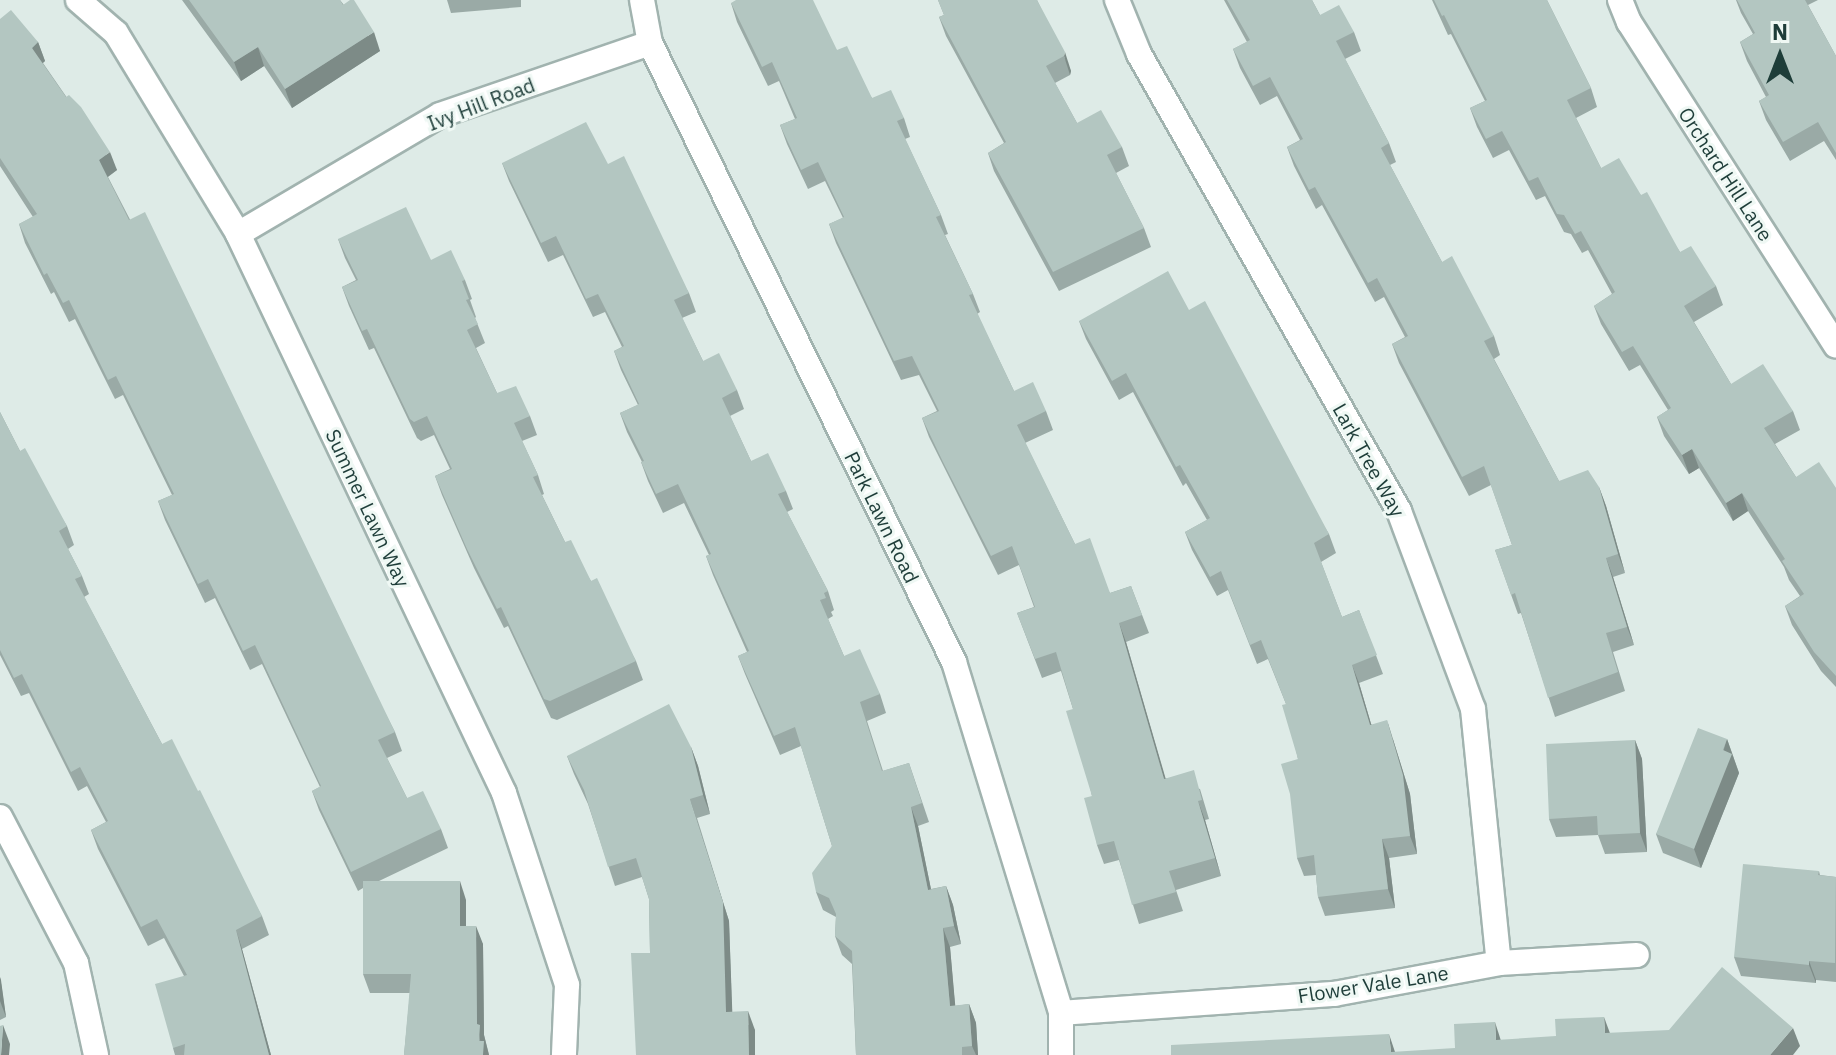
<!DOCTYPE html>
<style>
body{margin:0}
#map{position:relative;width:1836px;height:1055px;overflow:hidden;background:#deebe7;font-family:"IBM Plex Sans",sans-serif}
div>[style]{position:absolute}
[style*='--x']{left:calc(var(--x)*1px);top:calc(var(--y)*1px);width:calc(var(--w)*1px);rotate:calc(var(--a)*1deg)}
.roads{filter:drop-shadow(2px 0 #a1b3af) drop-shadow(-2px 0 #a1b3af) drop-shadow(0 2px #a1b3af) drop-shadow(0 -2px #a1b3af)}
.minor>*{height:24px;margin:-12px;padding:0 12px;transform-origin:12px;border-radius:12px;background:#fff}
.wall>*{inset:0;background:#9aaaa6}
.shaded-wall>*{inset:0;background:#7d8b87}
.building>*{inset:0;background:#b3c6c1}
span{translate:-50% -50%;white-space:nowrap;text-align:center;line-height:1.15;-webkit-text-stroke:6px #eff8f4;paint-order:stroke}
.street-label{font-size:20px;color:#1e3d39}
.north{position:absolute;left:1740px;top:16px;width:80px;height:80px;-webkit-text-stroke:6px #eff8f4;paint-order:stroke;rotate:0deg;font-size:22px;font-weight:700;line-height:32px;text-align:center;color:#1e3d39}
.north::after{content:'';display:block;margin:auto;width:28px;height:36px;background:#1e3d39;clip-path:polygon(50% 0,100% 100%,50% 72%,0 100%)}
</style>
<div id="map">
<div class="roads">
<div class="minor">
<i style="--x:78;--y:0;--w:50;--a:41"></i>
<i style="--x:116;--y:33;--w:235;--a:58.7"></i>
<i style="--x:238;--y:234;--w:619;--a:64.55"></i>
<i style="--x:504;--y:793;--w:202;--a:71.8"></i>
<i style="--x:567;--y:985;--w:70;--a:92.5"></i>
<i style="--x:642;--y:0;--w:44;--a:79.5"></i>
<i style="--x:650;--y:43;--w:690;--a:63.84"></i>
<i style="--x:954;--y:662;--w:367;--a:73"></i>
<i style="--x:1061;--y:1013;--w:42;--a:90"></i>
<i style="--x:1117;--y:0;--w:58;--a:67.8"></i>
<i style="--x:1139;--y:54;--w:526;--a:60.36"></i>
<i style="--x:1399;--y:511;--w:211;--a:69.5"></i>
<i style="--x:1473;--y:709;--w:255;--a:84.2"></i>
<i style="--x:1620;--y:0;--w:24;--a:68"></i>
<i style="--x:1629;--y:22;--w:384;--a:57.4"></i>
<i style="--x:238;--y:234;--w:234;--a:-30.5"></i>
<i style="--x:440;--y:115;--w:222;--a:-18.9"></i>
<i style="--x:0;--y:817;--w:165;--a:62.5"></i>
<i style="--x:76;--y:963;--w:94;--a:77.7"></i>
<i style="--x:1061;--y:1013;--w:274;--a:-4"></i>
<i style="--x:1334;--y:994;--w:168;--a:-10.6"></i>
<i style="--x:1499;--y:963;--w:138;--a:-3.3"></i>
</div>
</div>
<div class="wall">
<i style="clip-path:polygon(182px 0,340px 0,380px 51px,292px 108px,264px 66px,241px 81px)"></i>
<i style="clip-path:polygon(447px 0,521px 0,521px 7px,451px 13px)"></i>
<i style="clip-path:polygon(938px 0,1037px 0,1071px 71px,1070px 75px,1055px 83px,1077px 123px,1122px 147px,1129px 166px,1116px 173px,1144px 228px,1151px 247px,1059px 291px,994px 171px,988px 153px,1004px 143px,946px 36px,939px 17px,944px 15px)"></i>
<i style="clip-path:polygon(1224px 0,1312px 0,1320px 15px,1354px 32px,1361px 51px,1345px 59px,1389px 143px,1396px 162px,1390px 165px,1442px 262px,1494px 336px,1500px 355px,1494px 359px,1559px 481px,1599px 487px,1606px 506px,1625px 573px,1613px 577px,1634px 645px,1613px 652px,1625px 691px,1555px 717px,1521px 613px,1518px 614px,1495px 550px,1512px 545px,1491px 485px,1469px 496px,1399px 363px,1392px 344px,1405px 337px,1384px 297px,1375px 302px,1322px 205px,1316px 209px,1294px 166px,1287px 147px,1300px 140px,1277px 96px,1260px 105px,1240px 68px,1233px 49px,1247px 42px)"></i>
<i style="clip-path:polygon(1432px 0,1547px 0,1591px 88px,1597px 107px,1576px 118px,1601px 168px,1641px 195px,1680px 252px,1716px 286px,1723px 305px,1694px 322px,1731px 384px,1793px 411px,1800px 430px,1775px 444px,1796px 477px,1836px 488px,1836px 687px,1821px 671px,1792px 625px,1785px 606px,1800px 596px,1789px 580px,1784px 567px,1748px 511px,1733px 521px,1699px 468px,1689px 474px,1664px 436px,1657px 417px,1668px 410px,1640px 365px,1629px 371px,1601px 324px,1594px 306px,1612px 294px,1588px 250px,1582px 253px,1571px 234px,1564px 232px,1545px 196px,1536px 200px,1509px 150px,1493px 158px,1477px 127px,1470px 108px,1485px 101px,1451px 34px,1448px 35px)"></i>
<i style="clip-path:polygon(1736px 0,1818px 0,1808px 5px,1836px 56px,1836px 160px,1824px 141px,1790px 161px,1766px 120px,1759px 101px,1766px 97px,1747px 61px,1740px 42px,1753px 34px,1741px 13px)"></i>
<i style="clip-path:polygon(731px 3px,837px 50px,872px 98px,904px 118px,910px 137px,905px 139px,941px 215px,948px 234px,945px 235px,973px 294px,980px 312px,977px 314px,1014px 391px,1046px 411px,1053px 430px,1025px 443px,1075px 544px,1110px 593px,1131px 586px,1149px 633px,1126px 642px,1165px 778px,1200px 789px,1209px 819px,1205px 820px,1221px 876px,1176px 890px,1183px 911px,1139px 924px,1119px 860px,1104px 864px,1097px 845px,1092px 796px,1073px 709px,1061px 671px,1042px 678px,1017px 613px,1034px 607px,1019px 565px,998px 575px,929px 437px,922px 418px,937px 411px,919px 375px,901px 380px,836px 243px,829px 224px,843px 218px,825px 181px,808px 189px,787px 144px,780px 125px,795px 119px,779px 81px,768px 86px,737px 22px)"></i>
<i style="clip-path:polygon(0 19px,38px 42px,45px 61px,43px 63px,117px 170px,108px 177px,395px 732px,402px 751px,387px 758px,407px 798px,441px 829px,448px 848px,379px 881px,466px 900px,466px 926px,483px 944px,484px 1035px,489px 1055px,404px 1055px,410px 993px,370px 993px,363px 974px,363px 888px,358px 891px,319px 810px,312px 791px,320px 787px,262px 664px,250px 670px,215px 598px,205px 603px,165px 520px,158px 501px,172px 495px,123px 395px,115px 399px,75px 319px,69px 322px,54px 292px,51px 294px,25px 243px,19px 224px,33px 217px,0 166px)"></i>
<i style="clip-path:polygon(502px 163px,608px 164px,689px 293px,696px 312px,682px 318px,703px 361px,737px 390px,744px 409px,730px 416px,751px 461px,786px 491px,793px 509px,787px 512px,828px 591px,834px 610px,831px 612px,833px 616px,828px 619px,844px 656px,880px 694px,886px 713px,867px 721px,883px 771px,909px 763px,929px 822px,918px 826px,931px 889px,946px 886px,953px 905px,961px 944px,950px 947px,955px 1006px,969px 1004px,976px 1023px,978px 1055px,856px 1055px,852px 964px,842px 955px,835px 936px,836px 917px,823px 910px,816px 892px,832px 846px,801px 746px,780px 755px,745px 674px,738px 656px,747px 652px,713px 575px,706px 556px,709px 555px,684px 503px,663px 513px,648px 481px,641px 462px,642px 462px,627px 432px,620px 413px,638px 405px,621px 370px,614px 351px,622px 347px,605px 312px,593px 317px,563px 255px,548px 262px,509px 181px)"></i>
<i style="clip-path:polygon(338px 239px,431px 260px,465px 280px,472px 299px,470px 300px,476px 317px,475px 318px,485px 343px,476px 348px,497px 393px,530px 416px,537px 435px,522px 441px,538px 475px,544px 494px,542px 495px,565px 542px,591px 581px,636px 661px,643px 680px,557px 720px,551px 718px,508px 626px,504px 628px,474px 568px,442px 495px,435px 476px,450px 469px,434px 435px,421px 441px,417px 438px,374px 348px,369px 350px,349px 306px,342px 287px,356px 280px,345px 258px)"></i>
<i style="clip-path:polygon(1189px 310px,1329px 534px,1336px 553px,1321px 562px,1342px 617px,1359px 610px,1383px 674px,1359px 683px,1371px 724px,1393px 739px,1410px 794px,1417px 854px,1389px 858px,1395px 908px,1325px 916px,1318px 897px,1316px 875px,1304px 876px,1297px 858px,1298px 759px,1286px 704px,1268px 659px,1257px 664px,1228px 590px,1217px 596px,1192px 550px,1185px 532px,1207px 520px,1186px 483px,1183px 486px,1133px 392px,1119px 400px,1086px 339px,1079px 321px)"></i>
<i style="clip-path:polygon(0 412px,20px 451px,67px 526px,74px 545px,68px 549px,82px 576px,89px 594px,84px 597px,162px 744px,262px 916px,269px 935px,242px 949px,271px 1055px,175px 1055px,173px 1048px,184px 976px,164px 938px,148px 946px,98px 849px,91px 830px,106px 822px,87px 786px,78px 791px,29px 693px,21px 696px,0 655px)"></i>
<i style="clip-path:polygon(1727px 739px,1739px 773px,1701px 868px,1663px 853px,1656px 834px)"></i>
<i style="clip-path:polygon(1635px 740px,1642px 759px,1647px 852px,1605px 854px,1598px 835px,1556px 837px,1549px 819px)"></i>
<i style="clip-path:polygon(691px 747px,698px 766px,710px 814px,697px 818px,729px 921px,732px 1012px,755px 1030px,755px 1055px,636px 1055px,650px 953px,649px 899px,642px 877px,615px 886px,588px 804px,574px 774px,567px 756px)"></i>
<i style="clip-path:polygon(1819px 871px,1820px 875px,1836px 877px,1836px 982px,1816px 980px,1816px 983px,1741px 976px,1734px 957px)"></i>
<i style="clip-path:polygon(0 977px,6px 1017px,0 1020px)"></i>
</div>
<div class="shaded-wall">
<i style="clip-path:polygon(374px 32px,380px 51px,292px 108px,285px 89px)"></i>
<i style="clip-path:polygon(38px 42px,45px 61px,39px 66px,32px 48px)"></i>
<i style="clip-path:polygon(258px 47px,264px 66px,241px 81px,234px 62px)"></i>
<i style="clip-path:polygon(1065px 52px,1071px 71px,1070px 75px,1064px 56px)"></i>
<i style="clip-path:polygon(110px 152px,117px 170px,106px 178px,99px 160px)"></i>
<i style="clip-path:polygon(1692px 449px,1699px 468px,1689px 474px,1682px 455px)"></i>
<i style="clip-path:polygon(1599px 487px,1606px 506px,1625px 573px,1618px 554px)"></i>
<i style="clip-path:polygon(1742px 493px,1748px 511px,1733px 521px,1726px 503px)"></i>
<i style="clip-path:polygon(1606px 558px,1613px 577px,1634px 645px,1627px 627px)"></i>
<i style="clip-path:polygon(1119px 623px,1126px 642px,1171px 797px,1164px 779px)"></i>
<i style="clip-path:polygon(1352px 665px,1359px 683px,1377px 744px,1370px 725px)"></i>
<i style="clip-path:polygon(1387px 720px,1410px 794px,1417px 854px,1410px 836px)"></i>
<i style="clip-path:polygon(1727px 739px,1739px 773px,1701px 868px,1694px 849px)"></i>
<i style="clip-path:polygon(1635px 740px,1642px 759px,1647px 852px,1640px 833px)"></i>
<i style="clip-path:polygon(691px 747px,698px 766px,710px 814px,703px 795px)"></i>
<i style="clip-path:polygon(690px 799px,729px 921px,733px 1031px,726px 1012px)"></i>
<i style="clip-path:polygon(1198px 801px,1205px 820px,1221px 876px,1215px 858px)"></i>
<i style="clip-path:polygon(911px 807px,918px 826px,935px 909px,928px 890px)"></i>
<i style="clip-path:polygon(1382px 839px,1389px 858px,1395px 908px,1388px 889px)"></i>
<i style="clip-path:polygon(460px 881px,466px 900px,466px 944px,460px 926px)"></i>
<i style="clip-path:polygon(946px 886px,953px 905px,961px 944px,954px 926px)"></i>
<i style="clip-path:polygon(476px 926px,483px 944px,484px 1035px,489px 1055px,483px 1055px,477px 1024px)"></i>
<i style="clip-path:polygon(943px 928px,950px 947px,957px 1025px,950px 1006px)"></i>
<i style="clip-path:polygon(236px 930px,242px 949px,271px 1055px,269px 1055px)"></i>
<i style="clip-path:polygon(1809px 961px,1816px 980px,1816px 983px,1809px 965px)"></i>
<i style="clip-path:polygon(0 977px,1px 980px,6px 1017px,0 1001px)"></i>
<i style="clip-path:polygon(969px 1004px,976px 1023px,978px 1055px,976px 1055px,972px 1046px)"></i>
<i style="clip-path:polygon(748px 1011px,755px 1030px,755px 1055px,749px 1055px)"></i>
<i style="clip-path:polygon(1604px 1017px,1611px 1036px,1605px 1033px)"></i>
<i style="clip-path:polygon(1495px 1022px,1501px 1041px,1496px 1040px)"></i>
<i style="clip-path:polygon(3px 1025px,10px 1044px,9px 1055px,1px 1055px)"></i>
<i style="clip-path:polygon(1793px 1028px,1800px 1046px,1793px 1055px,1770px 1055px)"></i>
<i style="clip-path:polygon(1389px 1034px,1396px 1055px,1391px 1052px)"></i>
</div>
<div class="building">
<i style="clip-path:polygon(189px 0,340px 0,343px 5px,350px 0,354px 0,374px 32px,285px 89px,258px 47px,234px 62px)"></i>
<i style="clip-path:polygon(736px 0,813px 0,837px 50px,847px 46px,872px 98px,891px 90px,904px 118px,897px 121px,941px 215px,936px 217px,973px 294px,969px 295px,1014px 391px,1033px 382px,1046px 411px,1017px 425px,1075px 544px,1090px 538px,1110px 593px,1131px 586px,1142px 615px,1119px 623px,1164px 779px,1194px 770px,1202px 800px,1198px 801px,1215px 858px,1169px 871px,1176px 892px,1132px 905px,1114px 841px,1097px 845px,1084px 798px,1092px 796px,1066px 711px,1073px 709px,1056px 652px,1035px 659px,1017px 613px,1035px 607px,1012px 546px,991px 556px,943px 462px,922px 418px,939px 411px,912px 356px,894px 361px,829px 224px,844px 217px,818px 162px,801px 170px,780px 125px,797px 118px,772px 62px,762px 67px,731px 3px)"></i>
<i style="clip-path:polygon(938px 0,1037px 0,1065px 52px,1064px 56px,1046px 66px,1077px 123px,1101px 110px,1122px 147px,1107px 155px,1144px 228px,1053px 272px,988px 153px,1006px 142px,939px 17px,944px 15px)"></i>
<i style="clip-path:polygon(1227px 0,1312px 0,1320px 15px,1339px 5px,1354px 32px,1336px 41px,1389px 143px,1381px 148px,1442px 262px,1452px 256px,1494px 336px,1484px 341px,1559px 481px,1588px 470px,1599px 487px,1618px 554px,1606px 558px,1627px 627px,1606px 633px,1618px 672px,1548px 698px,1515px 593px,1511px 595px,1495px 550px,1512px 545px,1484px 466px,1462px 477px,1392px 344px,1408px 336px,1377px 278px,1368px 283px,1315px 187px,1309px 190px,1287px 147px,1303px 139px,1270px 77px,1253px 86px,1233px 49px,1250px 40px)"></i>
<i style="clip-path:polygon(1434px 0,1547px 0,1591px 88px,1567px 100px,1601px 168px,1619px 158px,1641px 195px,1647px 192px,1680px 252px,1691px 246px,1716px 286px,1684px 306px,1731px 384px,1763px 364px,1793px 411px,1764px 428px,1796px 477px,1819px 462px,1836px 488px,1836px 676px,1814px 652px,1785px 606px,1804px 594px,1782px 561px,1785px 559px,1742px 493px,1726px 503px,1692px 449px,1682px 455px,1657px 417px,1671px 408px,1633px 346px,1622px 352px,1594px 306px,1615px 292px,1581px 231px,1575px 234px,1564px 215px,1557px 214px,1538px 177px,1529px 181px,1502px 131px,1486px 139px,1470px 108px,1487px 100px,1444px 15px,1442px 16px)"></i>
<i style="clip-path:polygon(1737px 0,1805px 0,1836px 56px,1836px 153px,1818px 122px,1783px 142px,1759px 101px,1769px 95px,1740px 42px,1755px 33px)"></i>
<i style="clip-path:polygon(11px 10px,38px 42px,32px 48px,66px 97px,69px 95px,81px 107px,110px 152px,99px 160px,129px 220px,145px 212px,395px 732px,378px 740px,407px 798px,423px 791px,441px 829px,351px 872px,312px 791px,321px 786px,255px 645px,243px 651px,208px 579px,198px 584px,158px 501px,174px 494px,116px 376px,108px 380px,69px 300px,63px 303px,47px 273px,44px 275px,19px 224px,37px 214px,0 158px,0 19px)"></i>
<i style="clip-path:polygon(586px 122px,608px 164px,624px 156px,689px 293px,674px 300px,703px 361px,719px 353px,737px 390px,722px 398px,751px 461px,768px 453px,786px 491px,778px 494px,828px 591px,824px 593px,826px 598px,820px 600px,844px 656px,860px 649px,880px 694px,860px 702px,882px 771px,909px 763px,922px 803px,911px 807px,928px 890px,946px 886px,954px 926px,943px 928px,950px 1006px,969px 1004px,972px 1046px,962px 1047px,962px 1055px,856px 1055px,852px 951px,835px 936px,836px 914px,829px 898px,816px 892px,812px 873px,832px 846px,795px 727px,774px 736px,738px 656px,749px 651px,706px 556px,711px 554px,678px 484px,656px 494px,641px 462px,644px 461px,620px 413px,639px 404px,614px 351px,624px 346px,598px 294px,586px 299px,556px 236px,541px 243px,502px 163px)"></i>
<i style="clip-path:polygon(406px 207px,431px 260px,451px 250px,465px 280px,462px 281px,469px 299px,466px 300px,478px 324px,467px 330px,497px 393px,516px 386px,530px 416px,514px 423px,538px 475px,533px 477px,565px 542px,571px 540px,591px 581px,597px 578px,636px 661px,550px 701px,544px 699px,501px 607px,497px 609px,467px 549px,435px 476px,452px 469px,427px 416px,414px 422px,410px 419px,367px 329px,362px 331px,342px 287px,358px 280px,338px 239px)"></i>
<i style="clip-path:polygon(1168px 271px,1189px 310px,1205px 301px,1329px 534px,1314px 543px,1342px 617px,1359px 610px,1377px 655px,1352px 665px,1370px 725px,1387px 720px,1403px 775px,1410px 836px,1382px 839px,1388px 889px,1318px 897px,1314px 855px,1297px 858px,1290px 794px,1281px 764px,1298px 759px,1282px 705px,1286px 704px,1261px 640px,1250px 645px,1221px 571px,1210px 577px,1185px 532px,1210px 518px,1180px 465px,1176px 467px,1126px 373px,1112px 381px,1079px 321px)"></i>
<i style="clip-path:polygon(0 412px,20px 451px,25px 448px,67px 526px,59px 531px,82px 576px,75px 579px,162px 744px,172px 739px,198px 791px,200px 790px,262px 916px,236px 930px,269px 1055px,184px 1055px,185px 1044px,173px 1048px,155px 984px,187px 975px,157px 919px,141px 927px,91px 830px,108px 821px,80px 767px,71px 772px,22px 674px,14px 678px,0 650px)"></i>
<i style="clip-path:polygon(669px 704px,691px 747px,703px 795px,690px 799px,723px 902px,726px 1012px,748px 1011px,749px 1055px,636px 1055px,631px 953px,650px 953px,649px 899px,636px 858px,608px 867px,584px 790px,567px 756px)"></i>
<i style="clip-path:polygon(1698px 728px,1727px 739px,1723px 750px,1732px 754px,1694px 849px,1656px 834px)"></i>
<i style="clip-path:polygon(1635px 740px,1640px 833px,1598px 835px,1597px 816px,1549px 819px,1546px 744px)"></i>
<i style="clip-path:polygon(1743px 864px,1819px 871px,1818px 875px,1836px 877px,1835px 963px,1809px 961px,1809px 965px,1734px 957px)"></i>
<i style="clip-path:polygon(363px 881px,460px 881px,460px 926px,476px 926px,477px 1024px,480px 1025px,479px 1041px,484px 1041px,483px 1055px,404px 1055px,411px 974px,363px 974px)"></i>
<i style="clip-path:polygon(1722px 967px,1793px 1028px,1770px 1055px,1171px 1055px,1171px 1045px,1389px 1034px,1391px 1052px,1455px 1048px,1454px 1024px,1495px 1022px,1496px 1040px,1556px 1036px,1555px 1019px,1604px 1017px,1605px 1033px,1669px 1030px)"></i>
<i style="clip-path:polygon(3px 1025px,1px 1055px,0 1055px,0 1026px)"></i>
</div>
<div class="street-label">
<span style="left:481px;top:104px;rotate:-21deg">Ivy Hill Road</span>
<span style="left:1726px;top:174px;rotate:57deg">Orchard Hill Lane</span>
<span style="left:1369px;top:460px;rotate:61deg">Lark Tree Way</span>
<span style="left:368px;top:508px;rotate:65deg">Summer Lawn Way</span>
<span style="left:882px;top:517px;rotate:64deg">Park Lawn Road</span>
<span style="left:1373px;top:984px;rotate:-9deg">Flower Vale Lane</span>
</div>
<div class="north">N</div>
</div>
